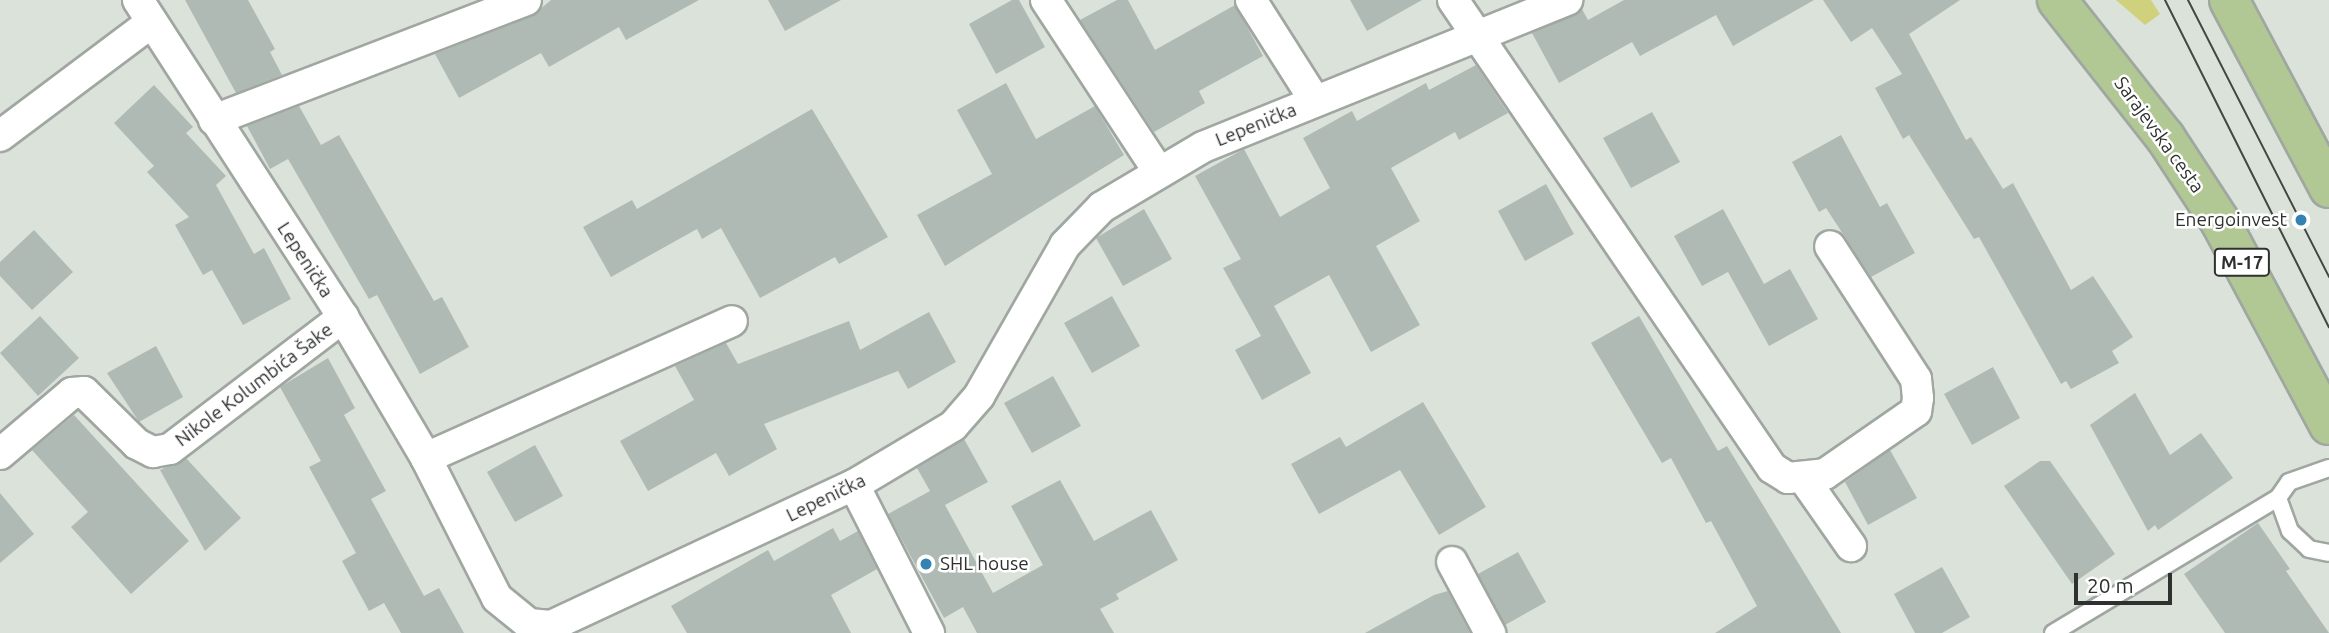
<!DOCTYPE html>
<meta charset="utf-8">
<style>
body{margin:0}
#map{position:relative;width:2329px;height:633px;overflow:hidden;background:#dae2da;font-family:Ubuntu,sans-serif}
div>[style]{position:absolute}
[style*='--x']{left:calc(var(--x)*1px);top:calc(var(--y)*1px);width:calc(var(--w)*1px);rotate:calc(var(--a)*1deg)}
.green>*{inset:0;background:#cfd17c}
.building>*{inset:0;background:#b0bab5}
.roads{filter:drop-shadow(2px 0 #9fa7a0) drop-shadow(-2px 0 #9fa7a0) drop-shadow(0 2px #9fa7a0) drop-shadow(0 -2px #9fa7a0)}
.service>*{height:16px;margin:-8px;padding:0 8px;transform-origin:8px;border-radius:8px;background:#fff}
.minor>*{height:30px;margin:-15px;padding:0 15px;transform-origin:15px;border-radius:15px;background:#fff}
.primary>*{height:38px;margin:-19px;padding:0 19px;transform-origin:19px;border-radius:19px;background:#b1c794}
.tram>*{height:2px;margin:-1px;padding:0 1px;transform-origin:1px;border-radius:1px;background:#434744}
.dots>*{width:19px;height:19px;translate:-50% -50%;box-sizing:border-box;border:4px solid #fff;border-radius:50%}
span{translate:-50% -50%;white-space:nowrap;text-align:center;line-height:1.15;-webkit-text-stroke:5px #fff;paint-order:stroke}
.shield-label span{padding:2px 5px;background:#fff;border:2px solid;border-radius:5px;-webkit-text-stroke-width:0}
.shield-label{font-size:18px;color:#2e312f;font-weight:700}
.street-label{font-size:19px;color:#2e312f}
.poi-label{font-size:19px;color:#2e312f}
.right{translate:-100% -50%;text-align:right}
.left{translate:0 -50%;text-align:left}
.scale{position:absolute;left:2074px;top:573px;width:98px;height:32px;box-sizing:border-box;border:4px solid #2e312f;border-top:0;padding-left:9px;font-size:21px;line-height:24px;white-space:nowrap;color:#2e312f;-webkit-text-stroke:5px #fff;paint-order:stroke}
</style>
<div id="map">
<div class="green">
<i style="clip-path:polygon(2116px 0,2151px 0,2160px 14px,2145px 25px)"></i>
</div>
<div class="building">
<i style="clip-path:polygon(185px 0,248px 0,275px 49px,270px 52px,282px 75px,236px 93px)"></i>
<i style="clip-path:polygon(551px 0,699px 0,626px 40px,619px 27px,549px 67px,541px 53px,459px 98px,435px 54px,532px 16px)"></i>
<i style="clip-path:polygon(768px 0,841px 0,785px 31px)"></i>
<i style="clip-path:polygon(1012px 0,1019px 0,1045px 47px,996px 74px,969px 24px)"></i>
<i style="clip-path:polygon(1117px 0,1128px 0,1155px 50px,1235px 5px,1263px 56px,1199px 91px,1205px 103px,1154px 132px,1080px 20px)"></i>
<i style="clip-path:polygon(1350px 0,1422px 0,1367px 31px)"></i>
<i style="clip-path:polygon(1624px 0,1814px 0,1733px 46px,1716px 15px,1640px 56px,1632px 42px,1559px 83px,1532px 33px,1582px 9px,1588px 20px)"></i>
<i style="clip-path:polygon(1823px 0,1960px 0,1909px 34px,1966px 140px,1971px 137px,2003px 189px,2013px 183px,2071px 290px,2093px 276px,2133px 337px,2112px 351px,2119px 363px,2071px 389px,2066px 381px,2061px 384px,1979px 237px,1974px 239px,1909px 135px,1903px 139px,1875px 88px,1902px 74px,1872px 28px,1851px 42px)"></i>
<i style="clip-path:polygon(1476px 65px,1508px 113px,1459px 140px,1455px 132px,1391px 168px,1420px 221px,1376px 246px,1420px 325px,1371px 352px,1329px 275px,1274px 306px,1311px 373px,1262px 400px,1235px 350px,1261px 336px,1223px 268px,1241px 259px,1195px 176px,1244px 149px,1280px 217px,1330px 188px,1303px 138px,1352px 111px,1357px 121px,1426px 83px,1429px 90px)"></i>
<i style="clip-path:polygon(1006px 83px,1036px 139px,1095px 106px,1124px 155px,945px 266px,917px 215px,992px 174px,957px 110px)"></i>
<i style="clip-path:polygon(154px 85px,193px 127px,186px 133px,226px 176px,216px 185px,254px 254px,264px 248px,291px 299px,243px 325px,212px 270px,203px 275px,175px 225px,189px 217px,147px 172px,154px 166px,114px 123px)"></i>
<i style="clip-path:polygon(299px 106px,321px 145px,339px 135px,434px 301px,442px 297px,469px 347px,420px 374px,377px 295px,369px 299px,288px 159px,270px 169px,247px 126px)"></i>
<i style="clip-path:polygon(812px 109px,888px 237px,839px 264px,835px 257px,760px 298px,721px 228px,702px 239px,697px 229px,611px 277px,583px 227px,632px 200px,637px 209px)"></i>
<i style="clip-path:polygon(1652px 112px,1680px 162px,1631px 188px,1603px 138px)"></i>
<i style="clip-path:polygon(1841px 135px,1880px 207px,1887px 203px,1915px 253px,1871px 277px,1826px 208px,1819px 212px,1792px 162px)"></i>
<i style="clip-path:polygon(1546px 184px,1574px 234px,1525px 261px,1498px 211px)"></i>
<i style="clip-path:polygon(1144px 209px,1172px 259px,1123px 286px,1096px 238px)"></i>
<i style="clip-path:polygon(1723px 209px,1764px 284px,1790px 269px,1818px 319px,1769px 346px,1728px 272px,1702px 286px,1674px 236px)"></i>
<i style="clip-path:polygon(34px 230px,73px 272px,32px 310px,0 276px,0 262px)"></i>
<i style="clip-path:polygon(1112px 296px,1140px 346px,1092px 373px,1064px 323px)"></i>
<i style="clip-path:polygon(929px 312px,956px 362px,908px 389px,898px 371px,764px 424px,777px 449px,729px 476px,716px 453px,648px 491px,620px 441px,694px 400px,675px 366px,726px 343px,738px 364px,849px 321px,860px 350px)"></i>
<i style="clip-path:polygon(40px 316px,79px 358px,38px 396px,0 353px)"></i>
<i style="clip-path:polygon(1639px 316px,1718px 451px,1727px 446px,1841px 633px,1715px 633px,1757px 606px,1711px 521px,1706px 523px,1671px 458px,1662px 463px,1591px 343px)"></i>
<i style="clip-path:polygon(156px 346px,183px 397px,139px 422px,107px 373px)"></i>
<i style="clip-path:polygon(328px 358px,355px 408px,344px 415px,386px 491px,371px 499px,424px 596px,439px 588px,464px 633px,401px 633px,384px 603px,369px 611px,342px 561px,356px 553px,309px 467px,321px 461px,280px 387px)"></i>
<i style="clip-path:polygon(1993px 367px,2020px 418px,1972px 445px,1944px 394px)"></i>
<i style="clip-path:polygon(1053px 376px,1081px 426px,1032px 453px,1004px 403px)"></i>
<i style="clip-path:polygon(2135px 393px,2170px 455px,2201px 433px,2233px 478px,2158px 530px,2155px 525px,2148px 531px,2090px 425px)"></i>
<i style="clip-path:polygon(1423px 402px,1486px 507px,1439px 535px,1400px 470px,1319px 514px,1291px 464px,1340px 437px,1346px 447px)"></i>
<i style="clip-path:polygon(74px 415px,189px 541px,131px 594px,71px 527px,88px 512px,32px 450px)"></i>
<i style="clip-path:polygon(964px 439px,988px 482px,945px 505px,993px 593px,1043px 565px,1011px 506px,1060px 480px,1094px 541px,1151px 510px,1178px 560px,1116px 594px,1119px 599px,1100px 609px,1114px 633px,977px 633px,963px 607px,944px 618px,888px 514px,930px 491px,917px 468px)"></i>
<i style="clip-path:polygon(535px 445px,563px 496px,515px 522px,487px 472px)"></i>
<i style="clip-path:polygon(1890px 450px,1917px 498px,1868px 525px,1845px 482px)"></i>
<i style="clip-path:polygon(186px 458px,241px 518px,205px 551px,160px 470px)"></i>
<i style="clip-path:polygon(2040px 461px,2050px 461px,2115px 554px,2072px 584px,2004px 486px)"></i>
<i style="clip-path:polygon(0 493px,34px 534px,0 563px)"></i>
<i style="clip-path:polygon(2258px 523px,2290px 569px,2286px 571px,2329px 633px,2225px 633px,2184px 574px)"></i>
<i style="clip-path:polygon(833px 528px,840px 541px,858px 531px,877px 569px,831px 595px,851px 633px,687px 633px,671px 606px,768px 550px,774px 561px)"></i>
<i style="clip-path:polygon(1518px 552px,1546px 602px,1505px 625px,1478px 574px)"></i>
<i style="clip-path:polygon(1942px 567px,1970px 617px,1942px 633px,1915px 633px,1894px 594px)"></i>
<i style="clip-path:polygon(1448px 591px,1470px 633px,1365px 633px,1434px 595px)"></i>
</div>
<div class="roads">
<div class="service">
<i style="--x:2278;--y:498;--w:35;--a:70"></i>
<i style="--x:2290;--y:531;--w:26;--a:43"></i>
<i style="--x:2309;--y:549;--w:20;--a:11"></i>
<i style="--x:2053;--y:633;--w:262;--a:-31"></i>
<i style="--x:2278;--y:498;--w:19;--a:-55"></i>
<i style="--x:2289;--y:482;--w:42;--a:-19.3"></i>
</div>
<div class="minor">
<i style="--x:138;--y:0;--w:378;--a:57.1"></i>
<i style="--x:343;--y:317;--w:164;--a:59.5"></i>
<i style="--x:426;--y:458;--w:157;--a:63.1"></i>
<i style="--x:497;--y:598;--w:41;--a:39.1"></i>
<i style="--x:529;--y:624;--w:22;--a:5"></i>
<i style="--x:551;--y:626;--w:334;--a:-25"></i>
<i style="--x:854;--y:485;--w:115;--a:-30.8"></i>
<i style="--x:953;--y:426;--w:40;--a:-49"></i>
<i style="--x:979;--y:396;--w:174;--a:-60.3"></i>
<i style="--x:1065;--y:245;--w:53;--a:-45.8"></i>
<i style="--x:1102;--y:207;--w:117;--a:-30.7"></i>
<i style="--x:1203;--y:147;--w:393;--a:-22"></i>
<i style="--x:1046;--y:0;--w:206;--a:56.7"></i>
<i style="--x:1251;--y:0;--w:120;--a:57.6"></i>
<i style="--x:1453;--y:0;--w:566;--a:55.72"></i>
<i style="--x:1772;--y:468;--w:19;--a:32"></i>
<i style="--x:1788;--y:478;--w:37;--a:-6"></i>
<i style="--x:1825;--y:474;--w:111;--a:-34.7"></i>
<i style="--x:1916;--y:411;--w:13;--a:-81"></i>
<i style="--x:1918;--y:398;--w:19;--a:-96"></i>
<i style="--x:1916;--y:379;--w:158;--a:-122.9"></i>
<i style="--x:214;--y:120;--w:334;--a:-21"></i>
<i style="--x:0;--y:136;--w:190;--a:-36.9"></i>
<i style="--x:0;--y:454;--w:94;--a:-40.3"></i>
<i style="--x:72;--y:393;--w:12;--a:-5"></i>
<i style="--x:84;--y:392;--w:74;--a:44.5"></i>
<i style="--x:137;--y:444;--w:18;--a:27"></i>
<i style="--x:153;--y:452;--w:17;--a:-10"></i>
<i style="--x:170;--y:449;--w:218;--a:-37.3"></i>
<i style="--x:426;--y:458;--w:335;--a:-24.1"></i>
<i style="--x:1804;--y:479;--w:82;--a:55"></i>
<i style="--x:854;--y:485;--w:166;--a:63.1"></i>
<i style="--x:1452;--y:562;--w:81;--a:61.8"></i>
</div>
<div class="primary">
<i style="--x:2057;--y:0;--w:174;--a:51.8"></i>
<i style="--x:2165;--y:137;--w:103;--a:56.9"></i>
<i style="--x:2221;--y:223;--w:229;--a:61.9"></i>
<i style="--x:2229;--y:0;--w:213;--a:62"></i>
</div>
</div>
<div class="tram">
<i style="--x:2165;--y:0;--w:366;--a:63.4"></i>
<i style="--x:2188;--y:0;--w:311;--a:63"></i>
</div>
<div class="dots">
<i style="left:2301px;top:220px;background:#3482b4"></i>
<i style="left:926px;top:564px;background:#3482b4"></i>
</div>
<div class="shield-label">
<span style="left:2242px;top:262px">M-17</span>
</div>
<div class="street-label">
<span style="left:1256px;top:125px;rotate:-22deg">Lepenička</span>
<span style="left:2159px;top:135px;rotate:54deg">Sarajevska cesta</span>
<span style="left:305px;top:260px;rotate:57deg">Lepenička</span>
<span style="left:254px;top:385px;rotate:-37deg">Nikole Kolumbića Šake</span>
<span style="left:826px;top:498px;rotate:-26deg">Lepenička</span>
</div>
<div class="poi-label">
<span class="right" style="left:2287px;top:220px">Energoinvest</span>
<span class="left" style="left:940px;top:564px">SHL house</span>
</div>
<div class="scale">20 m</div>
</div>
